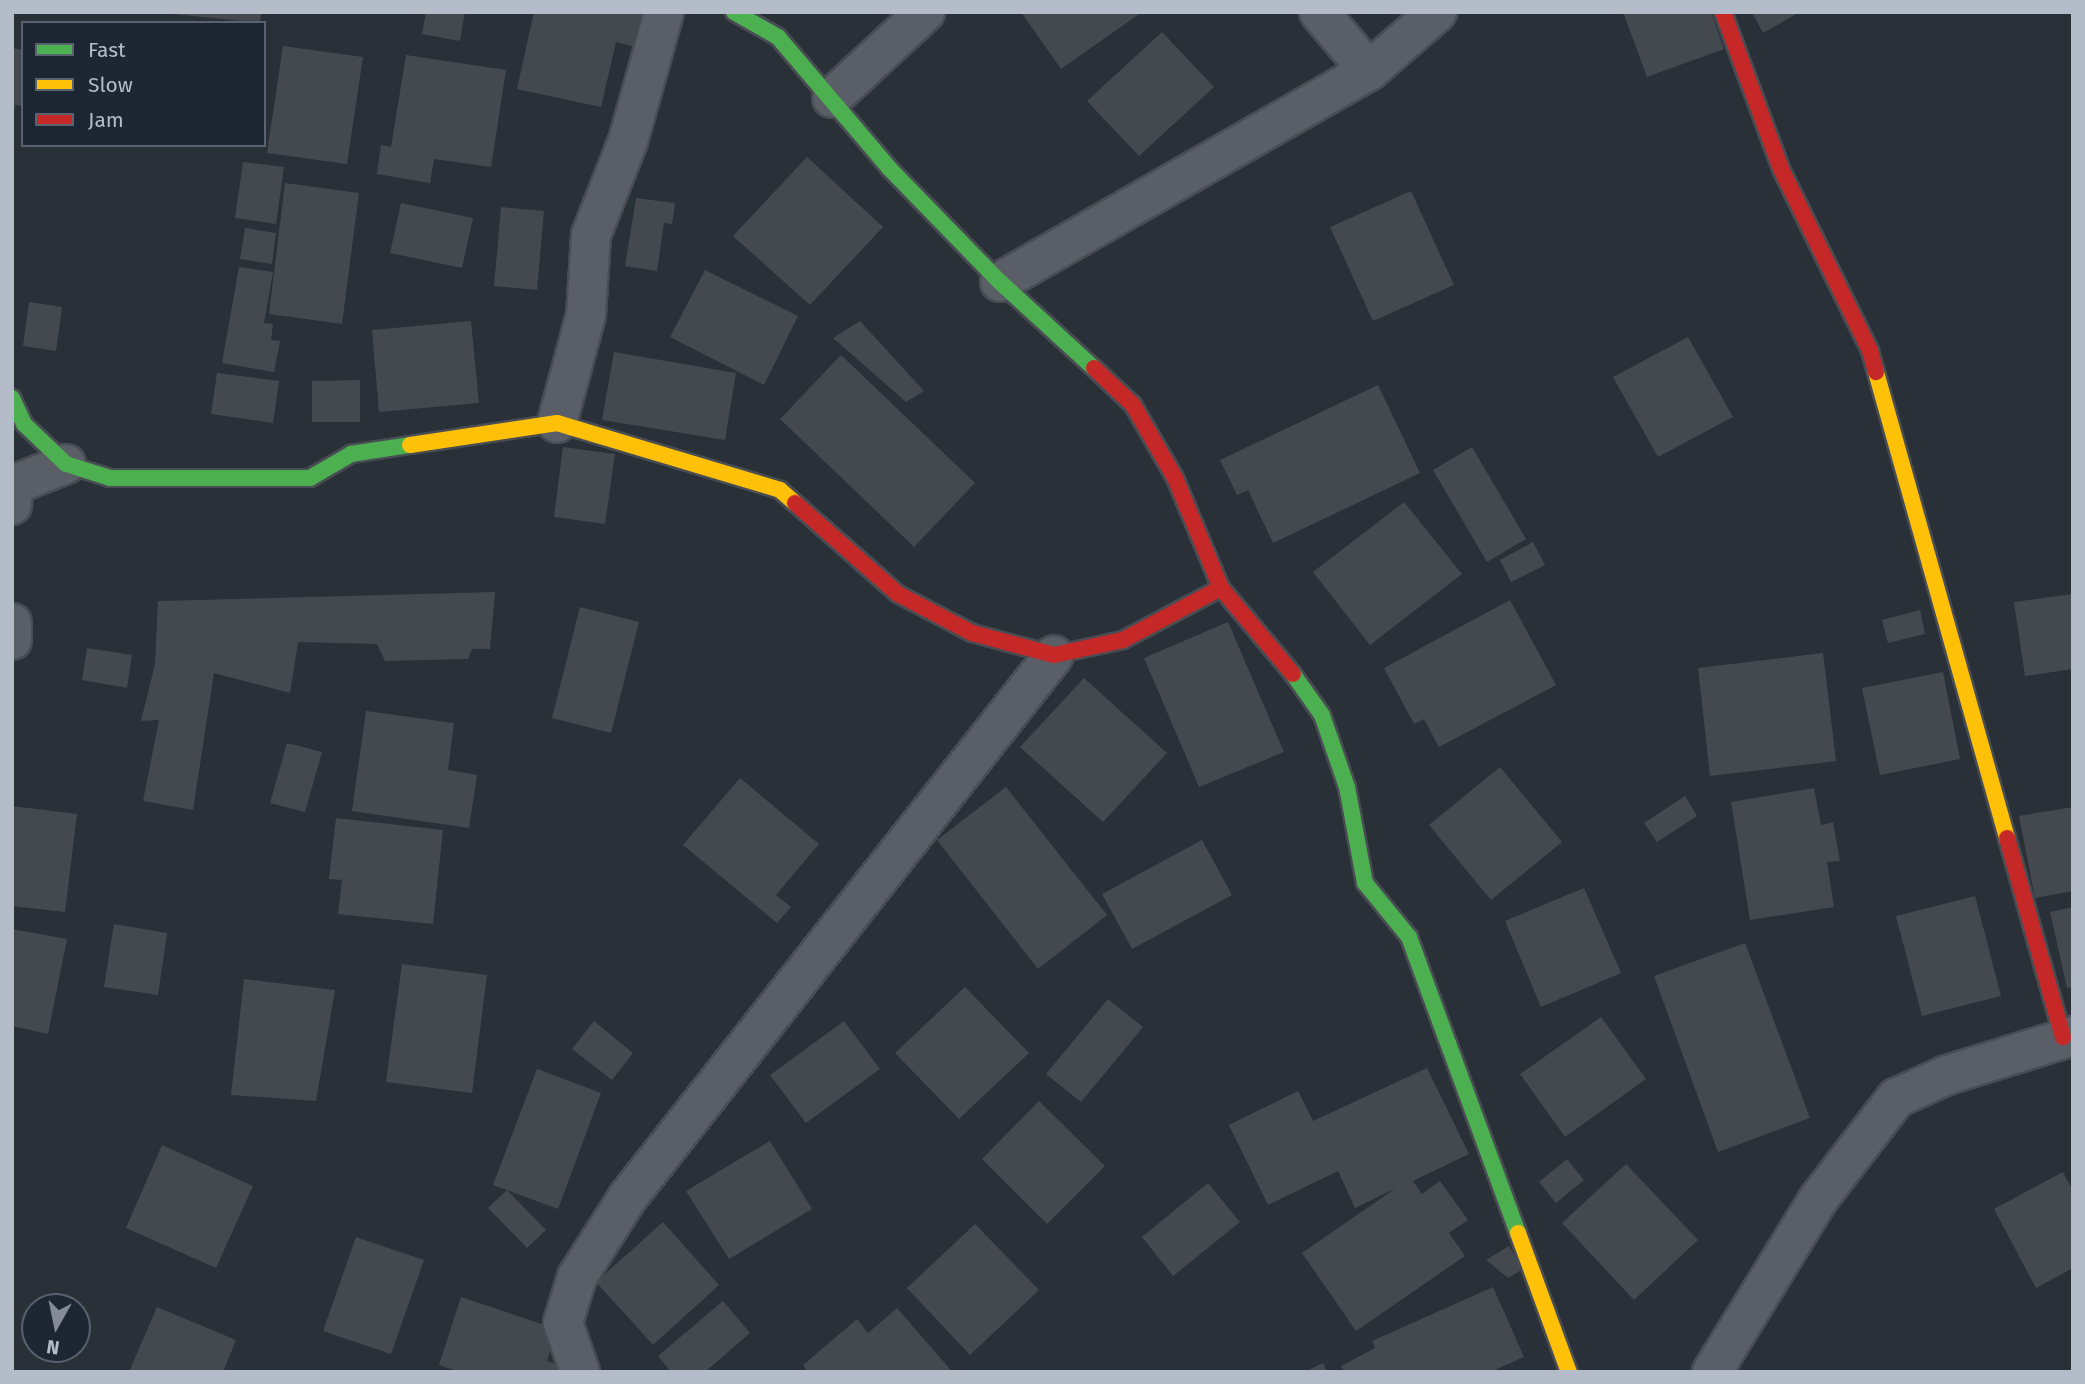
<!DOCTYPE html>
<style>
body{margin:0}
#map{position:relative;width:2085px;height:1384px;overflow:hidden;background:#2a3038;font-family:"Fira Sans",sans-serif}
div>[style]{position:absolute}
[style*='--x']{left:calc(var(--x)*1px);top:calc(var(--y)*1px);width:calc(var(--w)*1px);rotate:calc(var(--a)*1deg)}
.building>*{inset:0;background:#444950}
.roads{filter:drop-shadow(2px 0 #484c53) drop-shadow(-2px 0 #484c53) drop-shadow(0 2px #484c53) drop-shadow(0 -2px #484c53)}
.street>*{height:38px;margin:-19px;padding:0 19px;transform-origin:19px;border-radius:19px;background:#5a5e66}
.fast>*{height:16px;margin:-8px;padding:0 8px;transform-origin:8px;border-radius:8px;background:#4caf50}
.slow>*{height:16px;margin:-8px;padding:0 8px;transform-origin:8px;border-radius:8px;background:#ffc107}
.jam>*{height:16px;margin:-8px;padding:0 8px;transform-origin:8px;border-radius:8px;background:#c62828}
span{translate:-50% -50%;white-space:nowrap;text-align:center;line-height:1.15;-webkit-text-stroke:6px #1d2633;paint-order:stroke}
.frame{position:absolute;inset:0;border:14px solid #b4bcc9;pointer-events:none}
.legend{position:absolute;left:21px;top:21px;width:245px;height:126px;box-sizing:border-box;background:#1d2633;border:2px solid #59626f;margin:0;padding:9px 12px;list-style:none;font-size:21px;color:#b4bcc9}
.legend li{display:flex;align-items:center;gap:14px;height:35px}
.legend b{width:35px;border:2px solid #59626f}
.north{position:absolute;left:21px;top:1293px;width:70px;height:70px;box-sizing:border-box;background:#1d2633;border:2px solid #59626f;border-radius:50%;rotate:189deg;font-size:19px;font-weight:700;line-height:28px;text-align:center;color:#b4bcc9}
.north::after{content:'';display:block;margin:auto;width:24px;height:32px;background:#848b96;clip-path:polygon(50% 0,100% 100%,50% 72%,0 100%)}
</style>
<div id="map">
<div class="building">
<i style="clip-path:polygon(155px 12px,261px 12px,260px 23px)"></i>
<i style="clip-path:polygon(426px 12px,465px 12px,460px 41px,422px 34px)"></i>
<i style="clip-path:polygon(534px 12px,642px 12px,635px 47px,616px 42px,601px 107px,517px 89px)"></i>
<i style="clip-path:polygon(1021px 12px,1142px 12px,1061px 69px)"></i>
<i style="clip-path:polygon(1623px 12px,1711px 12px,1724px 49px,1647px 77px)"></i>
<i style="clip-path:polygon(1752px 12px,1800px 12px,1763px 33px)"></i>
<i style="clip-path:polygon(1162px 32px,1214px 87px,1139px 156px,1087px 101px)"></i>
<i style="clip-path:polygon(283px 46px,363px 57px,347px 164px,267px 153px)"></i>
<i style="clip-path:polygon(12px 48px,23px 50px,23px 106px,15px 105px,14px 113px)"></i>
<i style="clip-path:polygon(406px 55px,506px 70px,491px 167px,434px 159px,430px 183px,377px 174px,381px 145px,391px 147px)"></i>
<i style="clip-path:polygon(807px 157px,883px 227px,810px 305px,733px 236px)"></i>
<i style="clip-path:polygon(243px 162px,284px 167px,276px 224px,235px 218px)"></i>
<i style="clip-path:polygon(285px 183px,359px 193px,342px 324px,269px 314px)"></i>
<i style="clip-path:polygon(1411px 191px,1454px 285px,1373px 321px,1330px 227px)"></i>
<i style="clip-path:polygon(636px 198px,675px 203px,672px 224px,664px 223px,657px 271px,625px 266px)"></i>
<i style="clip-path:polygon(401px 203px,473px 218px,462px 268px,390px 253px)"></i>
<i style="clip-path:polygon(501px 207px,544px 211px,537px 290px,494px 286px)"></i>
<i style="clip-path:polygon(245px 228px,276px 233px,272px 264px,240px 259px)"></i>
<i style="clip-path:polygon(239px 267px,273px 272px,264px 323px,273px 324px,271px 340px,280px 341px,274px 372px,222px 363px)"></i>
<i style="clip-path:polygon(705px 270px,798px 316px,764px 385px,670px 337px)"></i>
<i style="clip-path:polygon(29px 302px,62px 307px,56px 351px,23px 346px)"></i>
<i style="clip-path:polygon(471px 321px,479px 403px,379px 412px,372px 330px)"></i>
<i style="clip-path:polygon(860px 321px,924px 391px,906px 402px,833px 338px)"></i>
<i style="clip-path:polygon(1688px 337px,1733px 417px,1658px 457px,1613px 377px)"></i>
<i style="clip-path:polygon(614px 352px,736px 373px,725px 440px,602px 420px)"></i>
<i style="clip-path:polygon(841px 355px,975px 483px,914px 547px,780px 419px)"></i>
<i style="clip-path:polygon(217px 373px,279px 381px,273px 423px,211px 414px)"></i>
<i style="clip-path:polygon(360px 380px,360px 422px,312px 422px,312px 381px)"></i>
<i style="clip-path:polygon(1378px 385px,1420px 473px,1273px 543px,1248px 490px,1237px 495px,1220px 460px)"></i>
<i style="clip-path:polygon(563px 447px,615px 454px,605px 524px,554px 517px)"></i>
<i style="clip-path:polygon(1472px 447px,1526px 539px,1487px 562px,1433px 470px)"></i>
<i style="clip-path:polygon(1404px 502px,1462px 574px,1370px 645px,1313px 572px)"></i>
<i style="clip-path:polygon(1533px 542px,1545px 565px,1511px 582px,1500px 560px)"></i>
<i style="clip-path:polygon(495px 592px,490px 649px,472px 649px,468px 659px,385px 661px,377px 644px,298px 642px,290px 693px,214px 673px,193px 810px,143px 801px,159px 720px,141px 721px,155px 664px,158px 601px)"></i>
<i style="clip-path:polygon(2073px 594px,2073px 669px,2025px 676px,2014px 602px)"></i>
<i style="clip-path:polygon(1510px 600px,1556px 685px,1439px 747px,1424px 719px,1414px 724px,1384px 668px)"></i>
<i style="clip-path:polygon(580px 607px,639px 622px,611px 733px,552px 718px)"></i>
<i style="clip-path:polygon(1920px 610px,1925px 634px,1888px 643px,1882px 620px)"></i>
<i style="clip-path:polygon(1228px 622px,1284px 752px,1199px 787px,1144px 658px)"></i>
<i style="clip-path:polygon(87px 648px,132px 655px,127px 688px,82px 680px)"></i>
<i style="clip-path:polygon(1823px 653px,1836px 761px,1710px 776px,1698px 668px)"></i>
<i style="clip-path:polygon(1943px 672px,1960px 759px,1880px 775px,1862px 688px)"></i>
<i style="clip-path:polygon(1084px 678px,1167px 753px,1103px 822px,1020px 747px)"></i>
<i style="clip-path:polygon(366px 711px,454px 723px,448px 770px,477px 775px,469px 828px,352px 811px)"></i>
<i style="clip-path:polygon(287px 743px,322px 752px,305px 812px,270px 803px)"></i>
<i style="clip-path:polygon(1500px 767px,1562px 842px,1491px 900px,1429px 825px)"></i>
<i style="clip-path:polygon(740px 778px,819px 844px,776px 895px,791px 907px,777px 923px,683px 845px)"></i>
<i style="clip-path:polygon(1006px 787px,1107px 915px,1038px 969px,937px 840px)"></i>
<i style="clip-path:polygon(1814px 788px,1821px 825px,1833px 822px,1840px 861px,1827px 862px,1834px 907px,1750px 920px,1731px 802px)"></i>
<i style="clip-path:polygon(1685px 796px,1697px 816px,1657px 842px,1644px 823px)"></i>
<i style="clip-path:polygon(12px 806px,77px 814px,65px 912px,12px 906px)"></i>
<i style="clip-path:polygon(2073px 807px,2073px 891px,2035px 898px,2019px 816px)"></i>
<i style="clip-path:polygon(336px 818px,443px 830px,433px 924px,338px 914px,342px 880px,329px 879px)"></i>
<i style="clip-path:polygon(1202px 840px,1232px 895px,1132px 949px,1102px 894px)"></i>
<i style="clip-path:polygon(1584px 888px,1621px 973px,1541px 1007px,1505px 921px)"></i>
<i style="clip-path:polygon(1975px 896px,2001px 996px,1922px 1016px,1896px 916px)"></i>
<i style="clip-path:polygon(2073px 907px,2073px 987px,2067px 988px,2050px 912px)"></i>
<i style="clip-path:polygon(114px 924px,167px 933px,158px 995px,104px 987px)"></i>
<i style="clip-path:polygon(12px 929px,67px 939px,48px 1034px,12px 1026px)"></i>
<i style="clip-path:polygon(1745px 943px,1810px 1118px,1718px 1152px,1654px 976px)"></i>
<i style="clip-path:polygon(402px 964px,487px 975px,472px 1093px,386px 1082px)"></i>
<i style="clip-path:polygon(244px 979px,335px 990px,316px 1101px,231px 1095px)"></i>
<i style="clip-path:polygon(965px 987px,1029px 1053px,959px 1119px,895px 1053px)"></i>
<i style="clip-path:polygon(1108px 999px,1143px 1027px,1081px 1102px,1046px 1074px)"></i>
<i style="clip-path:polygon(1601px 1017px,1646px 1079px,1565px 1137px,1520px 1074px)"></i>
<i style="clip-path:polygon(594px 1021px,633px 1053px,612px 1080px,572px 1049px)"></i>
<i style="clip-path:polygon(844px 1021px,880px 1069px,806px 1123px,770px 1075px)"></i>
<i style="clip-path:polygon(1427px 1068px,1469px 1154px,1413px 1181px,1422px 1194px,1440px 1181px,1468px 1220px,1449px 1233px,1465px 1256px,1356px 1331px,1302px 1253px,1396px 1188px,1355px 1208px,1338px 1171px,1268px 1205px,1229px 1125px,1298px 1091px,1313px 1121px)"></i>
<i style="clip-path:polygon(537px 1069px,601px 1093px,558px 1209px,493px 1185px)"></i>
<i style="clip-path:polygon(1039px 1101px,1105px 1166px,1047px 1224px,982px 1159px)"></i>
<i style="clip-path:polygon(770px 1141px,812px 1209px,729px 1259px,686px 1191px)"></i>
<i style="clip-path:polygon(162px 1145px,253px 1186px,216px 1268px,126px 1228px)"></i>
<i style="clip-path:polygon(1567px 1159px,1584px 1180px,1556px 1203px,1539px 1182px)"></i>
<i style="clip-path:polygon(1626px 1164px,1698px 1240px,1634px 1300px,1562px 1223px)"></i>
<i style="clip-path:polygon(2063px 1172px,2073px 1191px,2073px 1268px,2036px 1288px,1994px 1209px)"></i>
<i style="clip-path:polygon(1208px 1183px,1240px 1222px,1173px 1276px,1142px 1237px)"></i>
<i style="clip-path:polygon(507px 1190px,546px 1230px,527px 1248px,488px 1208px)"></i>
<i style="clip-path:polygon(663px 1222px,719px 1285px,653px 1345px,596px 1282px)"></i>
<i style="clip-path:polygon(975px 1224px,1039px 1290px,970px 1355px,907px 1288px)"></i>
<i style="clip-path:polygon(356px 1237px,424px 1260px,391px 1354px,323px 1331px)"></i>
<i style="clip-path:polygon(1509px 1246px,1523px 1269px,1508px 1278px,1486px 1260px)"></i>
<i style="clip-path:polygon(1493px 1287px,1524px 1357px,1490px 1372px,1344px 1372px,1341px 1366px,1375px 1348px,1372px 1341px)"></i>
<i style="clip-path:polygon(461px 1297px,557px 1329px,547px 1361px,568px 1368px,567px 1372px,460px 1372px,439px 1365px)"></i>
<i style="clip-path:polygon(723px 1301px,750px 1333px,705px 1372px,671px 1372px,658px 1356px)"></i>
<i style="clip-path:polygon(157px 1307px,236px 1340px,223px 1372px,129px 1372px)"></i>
<i style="clip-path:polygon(897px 1308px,950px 1369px,947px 1372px,808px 1372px,803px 1365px,857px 1319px,868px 1333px)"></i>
<i style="clip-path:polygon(1323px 1363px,1327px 1372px,1304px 1372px)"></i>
</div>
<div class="roads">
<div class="street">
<i style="--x:1319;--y:12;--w:77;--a:49.7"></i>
<i style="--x:832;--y:98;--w:127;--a:-42.8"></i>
<i style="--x:1000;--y:282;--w:425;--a:-29.8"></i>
<i style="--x:1369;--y:71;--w:90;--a:-40.9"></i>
<i style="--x:557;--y:423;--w:112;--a:-75"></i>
<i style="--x:586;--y:315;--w:80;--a:-86.4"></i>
<i style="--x:591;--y:235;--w:101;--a:-68.5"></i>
<i style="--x:628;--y:141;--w:134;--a:-74.4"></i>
<i style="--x:12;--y:505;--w:20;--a:-87"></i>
<i style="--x:13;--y:485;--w:57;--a:-21.6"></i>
<i style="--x:12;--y:623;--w:17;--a:90"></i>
<i style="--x:580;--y:1372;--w:52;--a:-109.1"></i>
<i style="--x:563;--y:1323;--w:48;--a:-73.1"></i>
<i style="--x:577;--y:1277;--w:95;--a:-57.5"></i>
<i style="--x:628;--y:1197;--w:689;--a:-51.83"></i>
<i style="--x:1712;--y:1372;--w:201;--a:-58.4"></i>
<i style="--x:1817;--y:1201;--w:130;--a:-52.5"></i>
<i style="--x:1896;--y:1098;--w:56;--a:-24.3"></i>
<i style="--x:1947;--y:1075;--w:132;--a:-17.2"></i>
</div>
<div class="fast">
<i style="--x:734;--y:12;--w:51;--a:29.6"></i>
<i style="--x:778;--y:37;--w:172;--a:49.7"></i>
<i style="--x:889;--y:168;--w:159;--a:45.8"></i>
<i style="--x:1000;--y:282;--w:127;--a:42.5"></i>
<i style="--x:12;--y:398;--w:29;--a:65"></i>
<i style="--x:24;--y:424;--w:58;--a:43.6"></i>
<i style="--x:66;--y:464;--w:46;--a:17.7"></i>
<i style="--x:110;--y:478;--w:200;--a:0"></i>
<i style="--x:310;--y:478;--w:48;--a:-30.3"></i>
<i style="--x:351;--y:454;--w:60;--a:-8.7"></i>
<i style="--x:1293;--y:674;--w:50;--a:54.7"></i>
<i style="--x:1322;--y:715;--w:76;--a:70.9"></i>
<i style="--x:1347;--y:787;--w:98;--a:79.4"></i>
<i style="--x:1365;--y:883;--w:70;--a:50.8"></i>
<i style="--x:1409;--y:937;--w:315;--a:69.8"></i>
</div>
<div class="slow">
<i style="--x:1876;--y:372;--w:484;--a:74.3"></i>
<i style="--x:410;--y:445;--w:149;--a:-8.5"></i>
<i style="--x:557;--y:423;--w:233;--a:16.7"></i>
<i style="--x:780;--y:490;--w:20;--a:41"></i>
<i style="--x:1518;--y:1233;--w:148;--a:69.9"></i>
</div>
<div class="jam">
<i style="--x:1723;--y:12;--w:167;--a:69.7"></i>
<i style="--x:1781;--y:169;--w:203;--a:63.9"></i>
<i style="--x:1870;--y:351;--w:22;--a:74"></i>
<i style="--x:1094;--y:368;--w:54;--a:43.5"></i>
<i style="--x:1133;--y:405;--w:84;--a:60.1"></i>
<i style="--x:1175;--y:478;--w:119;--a:67.3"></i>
<i style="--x:1221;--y:588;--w:112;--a:50.1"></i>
<i style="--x:795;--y:503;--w:137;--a:41.5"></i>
<i style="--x:898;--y:594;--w:84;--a:27.8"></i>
<i style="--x:972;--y:633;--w:85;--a:15"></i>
<i style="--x:1054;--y:655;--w:71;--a:-12.3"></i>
<i style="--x:1123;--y:640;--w:111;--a:-28"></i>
<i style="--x:2007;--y:838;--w:207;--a:74.3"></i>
</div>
</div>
<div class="frame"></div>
<ul class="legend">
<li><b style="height:9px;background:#4caf50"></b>Fast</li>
<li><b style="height:9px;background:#ffc107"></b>Slow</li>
<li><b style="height:9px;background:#c62828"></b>Jam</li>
</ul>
<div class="north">N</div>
</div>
